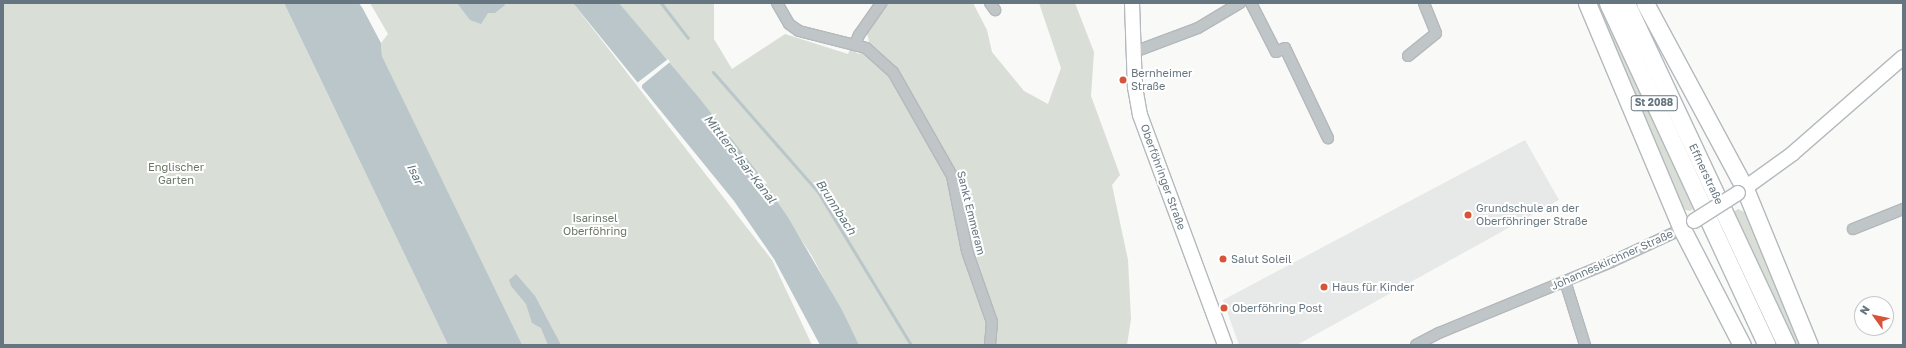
<!DOCTYPE html>
<meta charset="utf-8">
<style>
body{margin:0}
#map{position:relative;width:1906px;height:348px;overflow:hidden;background:#f9f9f7;font-family:"Golos Text",sans-serif}
div>[style]{position:absolute}
[style*='--x']{left:calc(var(--x)*1px);top:calc(var(--y)*1px);width:calc(var(--w)*1px);rotate:calc(var(--a)*1deg)}
.built>*{inset:0;background:#e7e8e8}
.green>*{inset:0;background:#d9ded6}
.water>*{inset:0;background:#bac6ca}
.pier>*{inset:0;background:#f9f9f7}
.stream>*{height:3px;margin:-1.5px;padding:0 1.5px;transform-origin:1.5px;border-radius:1.5px;background:#bac6ca}
.roads{filter:drop-shadow(1px 0 #b3b9bd) drop-shadow(-1px 0 #b3b9bd) drop-shadow(0 1px #b3b9bd) drop-shadow(0 -1px #b3b9bd)}
.minor>*{height:10px;margin:-5px;padding:0 5px;transform-origin:5px;border-radius:5px;background:#c0c5c8}
.secondary>*{height:14px;margin:-7px;padding:0 7px;transform-origin:7px;border-radius:7px;background:#fff}
.trunk>*{height:17px;margin:-8.5px;padding:0 8.5px;transform-origin:8.5px;border-radius:8.5px;background:#fff}
.bridges{filter:drop-shadow(1px 0 #b3b9bd) drop-shadow(-1px 0 #b3b9bd) drop-shadow(0 1px #b3b9bd) drop-shadow(0 -1px #b3b9bd)}
.secondary-bridge>*{height:14px;margin:-7px;padding:0 7px;transform-origin:7px;border-radius:7px;background:#fff}
.dots>*{width:11px;height:11px;translate:-50% -50%;box-sizing:border-box;border:2px solid #fff;border-radius:50%}
span{translate:-50% -50%;white-space:nowrap;text-align:center;line-height:1.15;-webkit-text-stroke:4px #fff;paint-order:stroke}
.shield-label span{padding:1px 3px;background:#fff;border:1px solid;border-radius:3px;-webkit-text-stroke-width:0}
.shield-label{font-size:10px;color:#667680;font-weight:700}
.poi-label{font-size:11px;color:#667680}
.left{translate:0 -50%;text-align:left}
.park-label{font-size:11px;color:#697865}
.street-label{font-size:11px;color:#667680}
.water-label{font-size:12px;color:#60757a;font-style:italic}
.frame{position:absolute;inset:0;border:4px solid #667680;pointer-events:none}
.north{position:absolute;left:1854px;top:296px;width:40px;height:40px;box-sizing:border-box;background:#fff;border:1px solid #c2c8cc;border-radius:50%;rotate:303deg;font-size:11px;font-weight:700;line-height:16px;text-align:center;color:#667680}
.north::after{content:'';display:block;margin:auto;width:14px;height:18px;background:#d85438;clip-path:polygon(50% 0,100% 100%,50% 72%,0 100%)}
</style>
<div id="map">
<div class="built">
<i style="clip-path:polygon(1525px 140px,1559px 200px,1297px 345px,1239px 345px,1223px 300px)"></i>
</div>
<div class="green">
<i style="clip-path:polygon(3px 3px,284px 3px,448px 345px,3px 345px)"></i>
<i style="clip-path:polygon(370px 3px,573px 3px,772px 260px,812px 345px,521px 345px,382px 56px,381px 43px,388px 34px)"></i>
<i style="clip-path:polygon(619px 3px,714px 3px,714px 39px,732px 69px,785px 34px,848px 54px,850px 49px,859px 54px,869px 42px,866px 28px,884px 3px,973px 3px,987px 30px,992px 52px,1024px 91px,1048px 104px,1061px 68px,1039px 3px,1075px 3px,1094px 52px,1091px 96px,1120px 175px,1112px 185px,1128px 260px,1131px 319px,1127px 345px,859px 345px,812px 256px,756px 170px)"></i>
<i style="clip-path:polygon(1591px 3px,1601px 3px,1696px 207px,1690px 211px,1681px 209px)"></i>
<i style="clip-path:polygon(1738px 209px,1747px 213px,1804px 345px,1792px 345px,1731px 213px)"></i>
</div>
<div class="water">
<i style="clip-path:polygon(284px 3px,359px 3px,363px 9px,381px 43px,382px 56px,522px 345px,448px 345px)"></i>
<i style="clip-path:polygon(457px 3px,504px 3px,505px 5px,495px 13px,488px 13px,481px 24px,470px 20px)"></i>
<i style="clip-path:polygon(573px 3px,619px 3px,700px 99px,756px 170px,789px 219px,842px 310px,859px 345px,820px 345px,774px 259px,734px 201px)"></i>
<i style="clip-path:polygon(516px 274px,535px 296px,561px 345px,548px 345px,541px 328px,532px 323px,526px 304px,511px 286px,509px 280px)"></i>
</div>
<div class="pier">
<i style="clip-path:polygon(668px 59px,670px 62px,642px 85px,642px 88px,637px 83px)"></i>
</div>
<div class="stream">
<i style="--x:661;--y:3;--w:44;--a:52.4"></i>
<i style="--x:713;--y:72;--w:159;--a:48.8"></i>
<i style="--x:818;--y:192;--w:179;--a:58.7"></i>
</div>
<div class="roads">
<div class="minor">
<i style="--x:777;--y:3;--w:24;--a:60"></i>
<i style="--x:789;--y:24;--w:12;--a:35"></i>
<i style="--x:799;--y:31;--w:69;--a:14.2"></i>
<i style="--x:866;--y:48;--w:36;--a:42"></i>
<i style="--x:893;--y:72;--w:120;--a:60.4"></i>
<i style="--x:952;--y:176;--w:76;--a:78.7"></i>
<i style="--x:967;--y:251;--w:75;--a:70.6"></i>
<i style="--x:992;--y:322;--w:23;--a:95"></i>
<i style="--x:990;--y:3;--w:9;--a:54"></i>
<i style="--x:1251;--y:3;--w:55;--a:63"></i>
<i style="--x:1276;--y:52;--w:10;--a:-24"></i>
<i style="--x:1285;--y:48;--w:100;--a:64.5"></i>
<i style="--x:855;--y:44;--w:10;--a:-66"></i>
<i style="--x:859;--y:35;--w:39;--a:-55"></i>
<i style="--x:1134;--y:52;--w:68;--a:-20.6"></i>
<i style="--x:1198;--y:28;--w:49;--a:-30.8"></i>
<i style="--x:1408;--y:56;--w:36;--a:-39"></i>
<i style="--x:1436;--y:33;--w:32;--a:-112"></i>
<i style="--x:1853;--y:229;--w:54;--a:-21.8"></i>
<i style="--x:1565;--y:281;--w:67;--a:72.6"></i>
<i style="--x:1416;--y:345;--w:26;--a:-28"></i>
<i style="--x:1439;--y:333;--w:186;--a:-22.4"></i>
<i style="--x:1611;--y:262;--w:78;--a:-24.9"></i>
</div>
<div class="secondary">
<i style="--x:1132;--y:3;--w:84;--a:88"></i>
<i style="--x:1135;--y:87;--w:28;--a:80"></i>
<i style="--x:1140;--y:115;--w:245;--a:69.7"></i>
<i style="--x:1738;--y:193;--w:67;--a:-35.8"></i>
<i style="--x:1792;--y:154;--w:147;--a:-41.1"></i>
</div>
<div class="trunk">
<i style="--x:1587;--y:3;--w:245;--a:67.2"></i>
<i style="--x:1682;--y:229;--w:131;--a:62.7"></i>
<i style="--x:1608;--y:3;--w:377;--a:65.1"></i>
<i style="--x:1626;--y:3;--w:378;--a:64.9"></i>
<i style="--x:1645;--y:3;--w:211;--a:61.7"></i>
<i style="--x:1745;--y:189;--w:169;--a:67.7"></i>
</div>
</div>
<div class="bridges">
<div class="secondary-bridge">
<i style="--x:1694;--y:221;--w:52;--a:-32.5"></i>
</div>
</div>
<div class="dots">
<i style="left:1123px;top:80px;background:#d85438"></i>
<i style="left:1468px;top:215px;background:#d85438"></i>
<i style="left:1223px;top:259px;background:#d85438"></i>
<i style="left:1324px;top:287px;background:#d85438"></i>
<i style="left:1224px;top:308px;background:#d85438"></i>
</div>
<div class="shield-label">
<span style="left:1654px;top:103px">St 2088</span>
</div>
<div class="poi-label">
<span class="left" style="left:1131px;top:80px">Bernheimer<br>Straße</span>
<span class="left" style="left:1476px;top:215px">Grundschule an der<br>Oberföhringer Straße</span>
<span class="left" style="left:1231px;top:259px">Salut Soleil</span>
<span class="left" style="left:1332px;top:287px">Haus für Kinder</span>
<span class="left" style="left:1232px;top:308px">Oberföhring Post</span>
</div>
<div class="park-label">
<span style="left:176px;top:174px">Englischer<br>Garten</span>
<span style="left:595px;top:225px">Isarinsel<br>Oberföhring</span>
</div>
<div class="street-label">
<span style="left:1706px;top:174px;rotate:65deg">Effnerstraße</span>
<span style="left:1163px;top:177px;rotate:70deg">Oberföhringer Straße</span>
<span style="left:971px;top:213px;rotate:76deg">Sankt Emmeram</span>
<span style="left:1612px;top:260px;rotate:-24deg">Johanneskirchner Straße</span>
</div>
<div class="water-label">
<span style="left:740px;top:159px;rotate:52deg">Mittlere-Isar-Kanal</span>
<span style="left:415px;top:174px;rotate:63deg">Isar</span>
<span style="left:836px;top:207px;rotate:57deg">Brunnbach</span>
</div>
<div class="frame"></div>
<div class="north">N</div>
</div>
